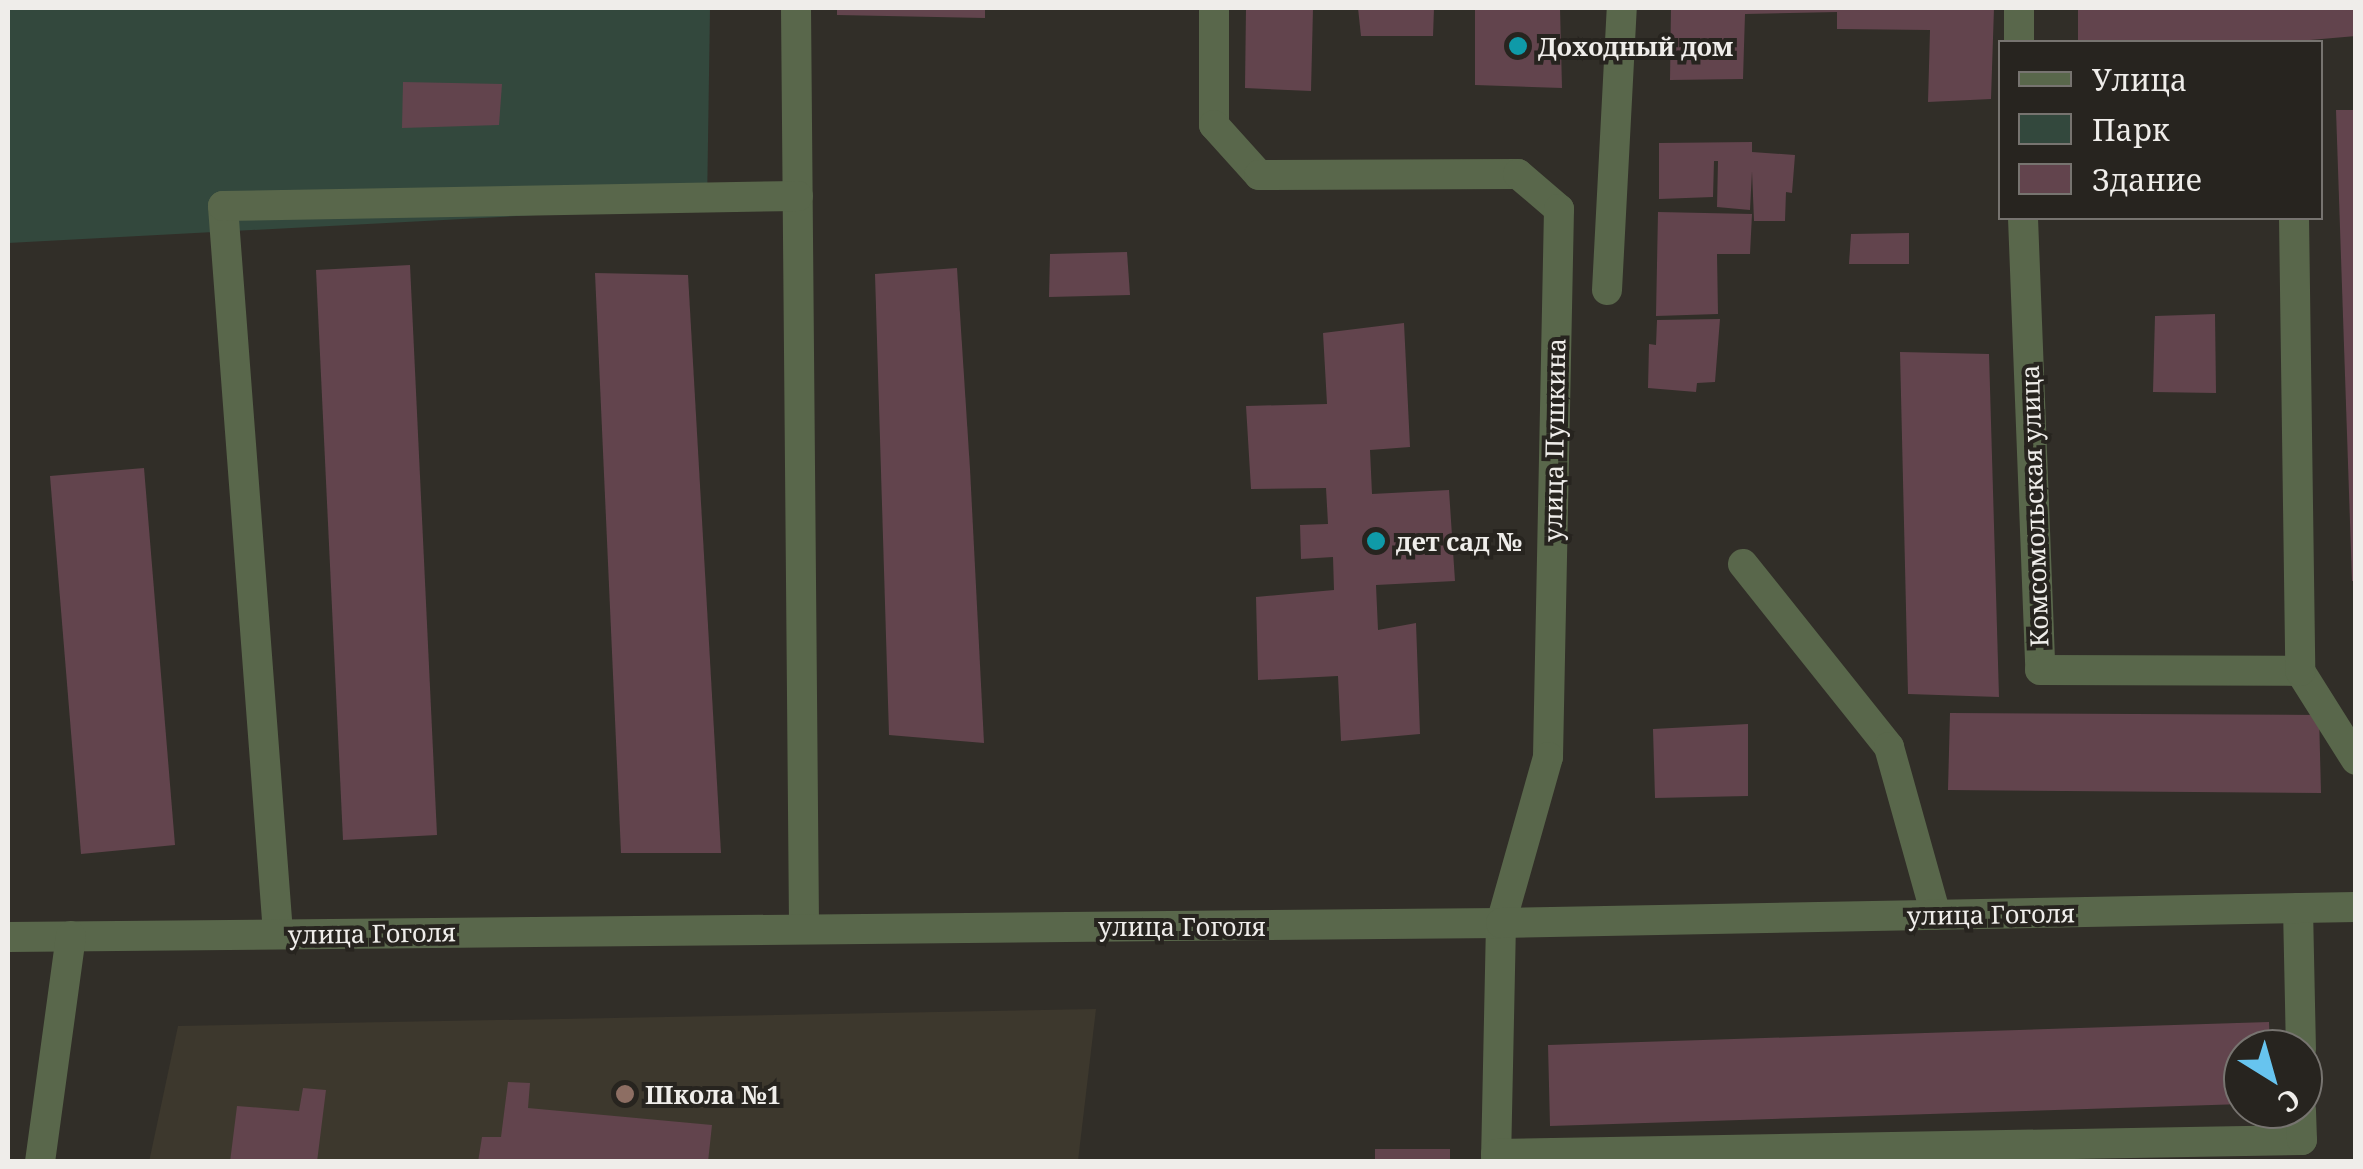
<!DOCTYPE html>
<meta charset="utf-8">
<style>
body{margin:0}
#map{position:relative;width:2363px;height:1169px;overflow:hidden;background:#312e28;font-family:"Noto Serif",serif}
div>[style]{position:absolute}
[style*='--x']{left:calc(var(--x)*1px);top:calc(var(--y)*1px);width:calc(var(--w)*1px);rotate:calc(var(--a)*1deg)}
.built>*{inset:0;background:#3d382d}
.green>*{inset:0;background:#33483d}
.building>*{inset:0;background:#62444d}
.minor>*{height:30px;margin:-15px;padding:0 15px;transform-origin:15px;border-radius:15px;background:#59674b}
.dots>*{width:28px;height:28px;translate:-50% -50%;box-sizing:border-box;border:5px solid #27241f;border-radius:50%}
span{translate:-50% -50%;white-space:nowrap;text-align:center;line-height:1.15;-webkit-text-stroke:8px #27241f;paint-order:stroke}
.poi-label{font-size:25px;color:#efedea;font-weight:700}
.left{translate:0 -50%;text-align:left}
.street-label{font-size:25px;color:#efedea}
.frame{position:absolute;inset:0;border:10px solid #efedea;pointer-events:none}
.legend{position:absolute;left:1998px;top:40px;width:325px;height:180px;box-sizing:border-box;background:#27241f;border:2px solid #777470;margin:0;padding:12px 18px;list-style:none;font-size:30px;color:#efedea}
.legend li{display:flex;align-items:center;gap:20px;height:50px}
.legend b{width:50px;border:2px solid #777470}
.north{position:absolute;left:2223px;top:1029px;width:100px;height:100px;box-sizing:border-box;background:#27241f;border:2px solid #777470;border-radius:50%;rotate:143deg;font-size:28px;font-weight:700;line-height:40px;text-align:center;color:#efedea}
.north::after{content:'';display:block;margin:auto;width:35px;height:45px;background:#67c4ef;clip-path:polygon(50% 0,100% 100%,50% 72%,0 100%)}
</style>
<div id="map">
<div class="built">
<i style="clip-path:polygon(1096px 1009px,1078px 1161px,149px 1162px,178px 1026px)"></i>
</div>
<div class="green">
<i style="clip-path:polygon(8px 8px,710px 8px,707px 206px,8px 243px)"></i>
</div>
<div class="building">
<i style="clip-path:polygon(837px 8px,985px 8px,985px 18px,837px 15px)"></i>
<i style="clip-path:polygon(1246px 8px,1313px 8px,1311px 91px,1245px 88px)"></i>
<i style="clip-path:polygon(1358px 8px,1434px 8px,1433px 36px,1361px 36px)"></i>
<i style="clip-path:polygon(1475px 8px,1560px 8px,1562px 88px,1475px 85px)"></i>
<i style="clip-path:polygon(1671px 8px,1994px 8px,1991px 99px,1928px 102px,1930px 30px,1837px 29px,1837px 12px,1745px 14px,1743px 79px,1670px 80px)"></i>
<i style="clip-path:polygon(2078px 8px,2356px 8px,2356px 36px,2287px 42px,2078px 42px)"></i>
<i style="clip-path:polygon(403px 82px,502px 84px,499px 125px,402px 128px)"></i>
<i style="clip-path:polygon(2336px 110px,2356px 110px,2356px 581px,2352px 581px)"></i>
<i style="clip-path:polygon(1752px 142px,1752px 152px,1795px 155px,1792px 193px,1786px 192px,1785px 221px,1754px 221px,1752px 171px,1750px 210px,1717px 207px,1718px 161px,1714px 161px,1713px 197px,1659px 199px,1659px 143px)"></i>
<i style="clip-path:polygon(1658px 212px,1752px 214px,1750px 254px,1717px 254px,1718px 314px,1656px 316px)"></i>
<i style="clip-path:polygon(1909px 233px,1909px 264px,1849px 264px,1851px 234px)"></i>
<i style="clip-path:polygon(1127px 252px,1130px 295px,1049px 297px,1050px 254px)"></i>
<i style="clip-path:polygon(410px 265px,437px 835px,343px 840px,316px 270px)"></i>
<i style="clip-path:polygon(957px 268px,970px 469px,984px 743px,889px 735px,875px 274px)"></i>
<i style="clip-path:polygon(595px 273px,688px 275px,721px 853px,621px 853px)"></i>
<i style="clip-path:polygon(2215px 314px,2216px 393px,2153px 392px,2155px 316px)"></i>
<i style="clip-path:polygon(1720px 319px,1715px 382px,1697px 383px,1696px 392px,1648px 388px,1649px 344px,1656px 345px,1657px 320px)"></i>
<i style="clip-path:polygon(1404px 323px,1410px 447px,1370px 450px,1372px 494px,1449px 490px,1455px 581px,1376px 585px,1378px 630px,1416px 623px,1420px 734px,1341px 741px,1338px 676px,1258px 680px,1256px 597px,1334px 590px,1333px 557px,1301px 559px,1300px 525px,1328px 524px,1326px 488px,1251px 489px,1246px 406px,1327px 404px,1323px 333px)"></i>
<i style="clip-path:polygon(1900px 352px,1989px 354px,1999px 697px,1908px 694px)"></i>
<i style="clip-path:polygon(144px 468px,175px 845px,81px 854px,50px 476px)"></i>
<i style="clip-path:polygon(1950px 713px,2319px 715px,2321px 793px,1948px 790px)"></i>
<i style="clip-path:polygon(1748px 724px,1748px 796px,1655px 798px,1653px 729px)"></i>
<i style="clip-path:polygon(2269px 1022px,2270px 1049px,2243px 1049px,2243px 1104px,1550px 1126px,1548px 1045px)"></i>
<i style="clip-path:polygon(508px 1082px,530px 1083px,528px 1108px,712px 1125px,708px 1162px,478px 1162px,482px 1137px,501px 1137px)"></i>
<i style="clip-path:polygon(303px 1088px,326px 1090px,317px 1162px,230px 1162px,237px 1106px,299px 1111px)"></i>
<i style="clip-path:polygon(1375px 1149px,1450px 1149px,1450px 1162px,1375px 1162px)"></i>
</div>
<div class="minor">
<i style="--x:796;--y:8;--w:921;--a:89.5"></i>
<i style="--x:1214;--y:8;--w:117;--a:90"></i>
<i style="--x:1214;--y:125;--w:67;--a:48"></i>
<i style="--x:1259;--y:175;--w:259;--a:-0.2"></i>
<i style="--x:1518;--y:174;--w:54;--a:40.5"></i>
<i style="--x:1559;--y:209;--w:548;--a:91.15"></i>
<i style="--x:1548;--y:757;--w:173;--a:105.8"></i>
<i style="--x:1501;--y:923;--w:239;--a:91.2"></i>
<i style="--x:2019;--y:8;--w:34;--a:90"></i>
<i style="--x:2023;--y:218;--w:452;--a:87.8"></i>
<i style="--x:2040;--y:670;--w:260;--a:0.2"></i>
<i style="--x:2300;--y:671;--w:105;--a:57.8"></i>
<i style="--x:2294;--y:218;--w:453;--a:89.2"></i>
<i style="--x:1607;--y:290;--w:282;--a:-87"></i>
<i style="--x:1743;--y:564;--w:234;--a:51.4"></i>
<i style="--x:1889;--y:747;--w:174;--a:74.4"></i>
<i style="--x:2298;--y:908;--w:141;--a:88.8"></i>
<i style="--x:278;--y:933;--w:729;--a:-94.33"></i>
<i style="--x:223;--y:206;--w:575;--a:-1"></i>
<i style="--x:8;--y:937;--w:1493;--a:-0.54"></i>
<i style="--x:1501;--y:923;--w:855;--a:-1.07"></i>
<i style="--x:1496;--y:1154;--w:806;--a:-1"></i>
<i style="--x:2302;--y:1140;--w:31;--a:-92"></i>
<i style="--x:40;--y:1162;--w:228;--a:-82.2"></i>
</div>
<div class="dots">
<i style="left:1518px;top:46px;background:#0f9aa8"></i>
<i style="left:1376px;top:541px;background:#0f9aa8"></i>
<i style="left:625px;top:1094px;background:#8d6e63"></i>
</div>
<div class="poi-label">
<span class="left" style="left:1538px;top:46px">Доходный дом</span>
<span class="left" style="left:1396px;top:541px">дет сад №</span>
<span class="left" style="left:645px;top:1094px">Школа №1</span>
</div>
<div class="street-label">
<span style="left:1554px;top:440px;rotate:-89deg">улица Пушкина</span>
<span style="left:2034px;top:506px;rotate:-92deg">Комсомольская улица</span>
<span style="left:1991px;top:914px;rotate:-1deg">улица Гоголя</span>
<span style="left:1182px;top:926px">улица Гоголя</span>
<span style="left:372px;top:933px;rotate:-1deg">улица Гоголя</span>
</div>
<div class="frame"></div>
<ul class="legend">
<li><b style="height:12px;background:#59674b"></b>Улица</li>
<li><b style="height:28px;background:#33483d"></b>Парк</li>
<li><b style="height:28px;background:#62444d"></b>Здание</li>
</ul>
<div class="north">С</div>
</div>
